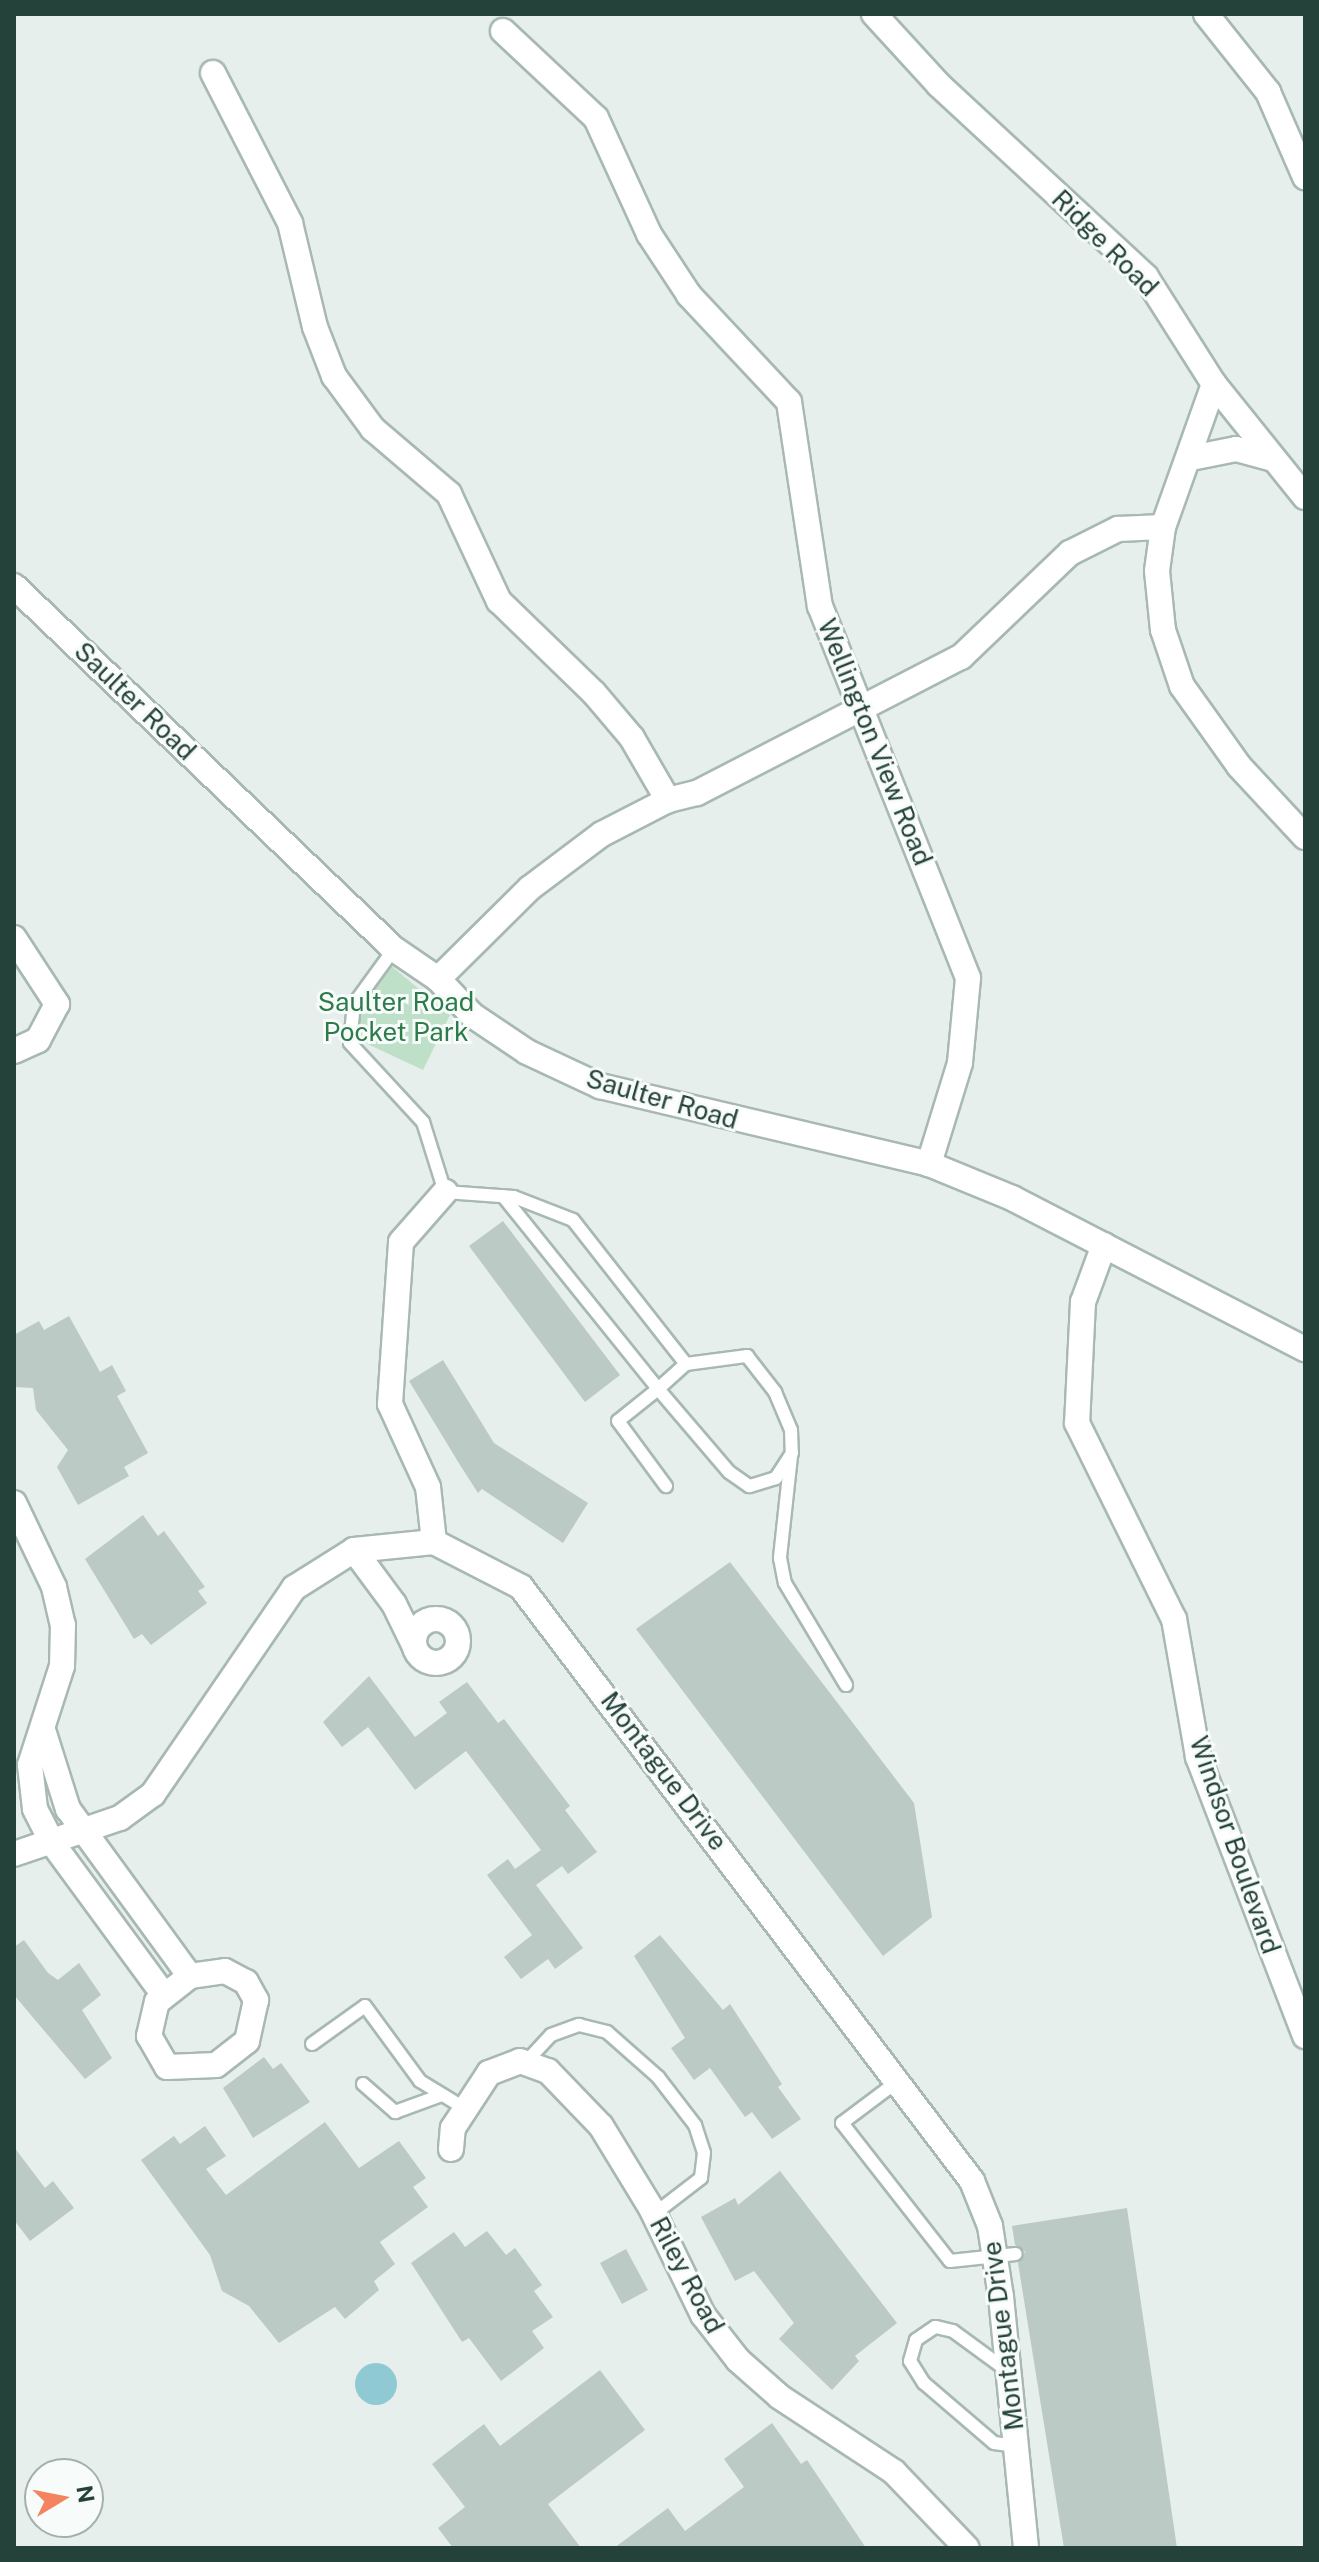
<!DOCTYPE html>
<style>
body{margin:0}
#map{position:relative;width:1319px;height:2562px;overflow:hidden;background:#e6efeb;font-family:"Public Sans",sans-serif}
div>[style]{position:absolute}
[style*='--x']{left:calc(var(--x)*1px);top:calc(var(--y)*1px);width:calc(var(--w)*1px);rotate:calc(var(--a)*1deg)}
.green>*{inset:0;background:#bfe0c8}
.water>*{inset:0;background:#8ec9d4}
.round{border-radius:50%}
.building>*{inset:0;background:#bbcac4}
.roads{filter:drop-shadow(2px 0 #a8b8b2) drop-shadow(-2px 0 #a8b8b2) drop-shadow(0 2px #a8b8b2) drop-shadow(0 -2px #a8b8b2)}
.lane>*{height:12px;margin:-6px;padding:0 6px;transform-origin:6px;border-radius:6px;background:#fff}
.street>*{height:24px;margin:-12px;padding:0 12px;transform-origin:12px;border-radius:12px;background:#fff}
.street>.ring{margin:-12px;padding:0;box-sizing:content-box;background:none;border:24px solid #fff;border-radius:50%}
span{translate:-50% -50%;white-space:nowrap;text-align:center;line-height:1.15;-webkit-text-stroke:6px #f7fbf9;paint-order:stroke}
.street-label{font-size:26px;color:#24423a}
.park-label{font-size:26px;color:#2d7a4b}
.frame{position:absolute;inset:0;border:16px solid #24423a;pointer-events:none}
.north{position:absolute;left:24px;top:2458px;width:80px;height:80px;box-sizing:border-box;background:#f7fbf9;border:2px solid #a3b1ad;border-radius:50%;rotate:80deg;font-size:22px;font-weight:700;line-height:32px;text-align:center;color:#24423a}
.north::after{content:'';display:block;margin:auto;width:28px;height:36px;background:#f4845f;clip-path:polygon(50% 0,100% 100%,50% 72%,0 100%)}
</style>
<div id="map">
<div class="green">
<i style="clip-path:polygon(388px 963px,450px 1015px,423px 1070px,359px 1040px,361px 1003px)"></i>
</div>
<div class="water">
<i class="round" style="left:355px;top:2363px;width:42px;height:42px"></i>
</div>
<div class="building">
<i style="clip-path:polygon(503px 1221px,620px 1375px,585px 1402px,469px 1246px)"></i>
<i style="clip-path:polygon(69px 1316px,100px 1372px,112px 1365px,126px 1391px,117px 1396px,148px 1453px,124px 1467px,129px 1476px,78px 1505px,57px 1467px,68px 1450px,36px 1410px,33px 1388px,14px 1387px,14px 1335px,39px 1321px,44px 1330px)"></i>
<i style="clip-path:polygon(443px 1360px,494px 1443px,588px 1503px,563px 1543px,482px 1489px,478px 1493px,460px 1465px,409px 1381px)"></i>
<i style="clip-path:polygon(143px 1515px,158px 1536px,164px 1531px,205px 1587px,198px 1591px,207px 1603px,151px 1645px,142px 1634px,134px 1639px,85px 1559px)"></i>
<i style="clip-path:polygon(730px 1562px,914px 1803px,932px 1917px,883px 1956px,636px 1629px)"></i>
<i style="clip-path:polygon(369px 1676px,415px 1737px,447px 1713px,439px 1702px,467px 1682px,498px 1723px,504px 1719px,570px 1806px,565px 1810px,597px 1852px,568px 1874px,562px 1866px,536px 1885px,583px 1948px,555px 1969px,548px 1959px,521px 1979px,504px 1957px,532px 1935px,487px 1875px,508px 1859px,515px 1869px,541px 1850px,466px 1751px,415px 1790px,368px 1727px,342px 1747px,323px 1722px)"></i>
<i style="clip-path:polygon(660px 1935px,723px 2010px,730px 2004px,782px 2084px,778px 2087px,801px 2119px,772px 2139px,752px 2112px,745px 2117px,710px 2068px,694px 2080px,671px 2048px,685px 2038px,634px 1956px)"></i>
<i style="clip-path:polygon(24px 1940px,48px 1973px,58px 1980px,79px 1963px,101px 1995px,82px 2010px,112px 2058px,85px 2079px,14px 1995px,14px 1947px)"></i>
<i style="clip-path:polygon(264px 2057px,273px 2069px,281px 2063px,310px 2102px,253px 2138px,223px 2088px)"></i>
<i style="clip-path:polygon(325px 2122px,359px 2168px,399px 2141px,426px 2178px,413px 2187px,428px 2207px,380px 2242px,395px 2264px,374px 2281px,379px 2290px,345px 2319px,335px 2307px,279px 2343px,249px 2306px,222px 2291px,210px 2255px,141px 2160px,174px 2136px,180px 2144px,205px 2126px,226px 2156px,206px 2169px,226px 2195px)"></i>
<i style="clip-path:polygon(14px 2147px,45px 2188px,53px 2181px,74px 2208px,30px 2241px,14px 2220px)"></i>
<i style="clip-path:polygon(780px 2171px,897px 2323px,855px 2356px,859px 2361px,832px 2390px,779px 2339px,794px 2323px,754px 2271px,735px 2281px,701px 2217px,735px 2198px,738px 2205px)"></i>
<i style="clip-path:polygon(1127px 2208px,1177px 2548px,1064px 2548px,1018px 2263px,1025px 2252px,1015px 2245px,1012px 2226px)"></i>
<i style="clip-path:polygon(487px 2231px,506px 2255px,515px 2248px,542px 2285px,534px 2291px,553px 2317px,532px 2331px,544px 2348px,501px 2381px,469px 2338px,462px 2342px,411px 2263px,454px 2232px,465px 2247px)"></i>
<i style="clip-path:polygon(626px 2249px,648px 2290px,622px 2304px,600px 2263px)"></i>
<i style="clip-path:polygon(600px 2370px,645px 2430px,548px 2504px,581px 2548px,453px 2548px,438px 2528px,465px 2507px,432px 2464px,484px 2424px,500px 2446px)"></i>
<i style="clip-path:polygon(772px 2423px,801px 2464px,807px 2460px,866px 2548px,614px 2548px,668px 2508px,685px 2531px,744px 2487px,724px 2459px)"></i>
</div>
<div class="roads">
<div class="lane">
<i style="--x:394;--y:949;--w:68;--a:126"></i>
<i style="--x:354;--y:1004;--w:39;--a:96"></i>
<i style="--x:350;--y:1043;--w:108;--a:47.3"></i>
<i style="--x:423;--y:1122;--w:73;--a:72.6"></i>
<i style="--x:445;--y:1192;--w:69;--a:4.1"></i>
<i style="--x:514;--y:1197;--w:63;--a:21.3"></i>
<i style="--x:573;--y:1220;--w:183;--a:51.9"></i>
<i style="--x:686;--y:1364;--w:62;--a:-7.5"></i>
<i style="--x:747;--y:1356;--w:46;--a:52.1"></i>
<i style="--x:775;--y:1392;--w:41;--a:67.2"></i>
<i style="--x:791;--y:1430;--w:23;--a:88"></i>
<i style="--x:792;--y:1453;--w:30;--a:123"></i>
<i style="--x:776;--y:1478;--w:28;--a:163"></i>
<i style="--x:749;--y:1486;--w:24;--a:-145"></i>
<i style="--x:729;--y:1472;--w:109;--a:-130.5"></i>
<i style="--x:658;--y:1389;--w:38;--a:-42"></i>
<i style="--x:503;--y:1196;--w:248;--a:51.2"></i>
<i style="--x:658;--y:1389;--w:51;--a:141.3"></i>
<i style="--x:618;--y:1421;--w:81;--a:53.6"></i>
<i style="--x:791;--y:1456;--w:103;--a:96.2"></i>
<i style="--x:780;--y:1558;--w:25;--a:79"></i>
<i style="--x:785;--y:1583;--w:119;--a:59.1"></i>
<i style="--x:312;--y:2044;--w:65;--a:-35.6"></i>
<i style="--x:365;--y:2006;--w:93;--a:53.7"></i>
<i style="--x:420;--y:2081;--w:52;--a:31.5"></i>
<i style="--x:525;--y:2063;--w:38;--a:-47"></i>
<i style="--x:551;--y:2035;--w:30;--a:-20"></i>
<i style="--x:579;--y:2025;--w:29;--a:14"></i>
<i style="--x:607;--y:2032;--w:68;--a:41.4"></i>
<i style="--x:658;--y:2077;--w:61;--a:52.4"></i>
<i style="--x:695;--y:2125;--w:29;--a:72"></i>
<i style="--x:704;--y:2153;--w:25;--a:97"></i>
<i style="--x:701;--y:2178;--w:59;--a:142.5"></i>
<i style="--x:898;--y:2081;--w:70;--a:143.1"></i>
<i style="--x:842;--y:2123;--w:175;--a:52"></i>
<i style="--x:950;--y:2261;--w:66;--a:-6.1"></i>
<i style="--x:363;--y:2084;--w:43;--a:41.2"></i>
<i style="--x:395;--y:2112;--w:50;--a:-19.9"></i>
<i style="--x:1009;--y:2372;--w:69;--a:-143.8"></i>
<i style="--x:953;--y:2331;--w:18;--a:-167"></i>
<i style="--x:935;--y:2327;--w:23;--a:146"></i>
<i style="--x:916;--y:2340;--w:22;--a:106"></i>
<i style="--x:910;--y:2361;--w:26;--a:58"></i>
<i style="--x:924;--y:2383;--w:92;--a:40.6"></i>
<i style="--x:994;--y:2443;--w:22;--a:8"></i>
</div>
<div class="street">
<i style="--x:874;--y:14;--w:96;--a:47.5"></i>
<i style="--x:939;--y:85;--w:282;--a:42.8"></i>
<i style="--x:1146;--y:277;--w:127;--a:57.6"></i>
<i style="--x:1214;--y:384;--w:145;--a:51.2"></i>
<i style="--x:1206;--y:14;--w:100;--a:51.5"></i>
<i style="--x:1268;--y:92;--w:93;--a:66.5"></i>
<i style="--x:503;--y:31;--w:127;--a:43.1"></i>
<i style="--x:596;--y:118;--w:128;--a:65.4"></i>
<i style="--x:649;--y:234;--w:73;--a:56.7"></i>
<i style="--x:689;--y:295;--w:146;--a:46.9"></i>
<i style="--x:789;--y:402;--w:206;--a:81.4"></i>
<i style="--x:820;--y:606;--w:400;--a:68.3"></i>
<i style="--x:968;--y:978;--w:85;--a:95.4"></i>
<i style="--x:960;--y:1063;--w:106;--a:107.1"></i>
<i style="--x:213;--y:73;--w:169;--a:62.8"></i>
<i style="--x:290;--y:223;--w:107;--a:76.5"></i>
<i style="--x:315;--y:327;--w:53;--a:68.8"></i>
<i style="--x:334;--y:376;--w:66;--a:53.7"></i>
<i style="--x:373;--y:429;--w:100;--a:40.5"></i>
<i style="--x:449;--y:494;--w:118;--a:65"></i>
<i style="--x:499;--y:601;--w:132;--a:44.1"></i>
<i style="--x:594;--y:693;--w:59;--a:49.8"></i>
<i style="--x:632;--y:738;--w:72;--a:59.9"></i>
<i style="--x:1214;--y:384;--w:152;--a:109.6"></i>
<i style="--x:1163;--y:527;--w:44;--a:97.8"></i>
<i style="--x:1157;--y:571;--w:59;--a:84.2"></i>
<i style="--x:1163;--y:630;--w:59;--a:71.3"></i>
<i style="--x:1182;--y:686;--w:98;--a:54.5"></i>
<i style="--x:1239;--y:766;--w:97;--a:47.1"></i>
<i style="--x:1191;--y:458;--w:46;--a:-11.3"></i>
<i style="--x:1236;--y:449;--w:39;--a:15"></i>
<i style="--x:14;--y:586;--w:526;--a:43.69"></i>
<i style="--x:394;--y:949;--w:53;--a:34.3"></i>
<i style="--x:438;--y:979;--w:50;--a:46.6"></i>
<i style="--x:472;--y:1015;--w:66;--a:33.9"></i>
<i style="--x:527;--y:1052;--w:81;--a:25"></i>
<i style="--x:600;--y:1086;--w:338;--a:13.3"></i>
<i style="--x:929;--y:1164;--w:90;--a:22.3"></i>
<i style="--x:1012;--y:1198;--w:330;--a:27.3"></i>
<i style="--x:14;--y:938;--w:79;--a:56.9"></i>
<i style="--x:57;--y:1004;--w:41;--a:117.8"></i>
<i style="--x:38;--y:1040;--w:26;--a:155"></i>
<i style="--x:438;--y:979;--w:129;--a:-44.7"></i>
<i style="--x:530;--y:888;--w:90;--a:-36.9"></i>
<i style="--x:602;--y:834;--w:74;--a:-27.3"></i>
<i style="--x:668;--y:800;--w:30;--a:-14"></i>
<i style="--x:697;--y:793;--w:297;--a:-27.3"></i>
<i style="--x:961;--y:657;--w:151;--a:-43.7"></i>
<i style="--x:1070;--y:553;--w:54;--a:-26.6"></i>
<i style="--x:1118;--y:529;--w:45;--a:-2.5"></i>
<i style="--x:1104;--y:1245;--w:61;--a:110.2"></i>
<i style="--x:1083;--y:1302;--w:121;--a:92.8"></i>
<i style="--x:1077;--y:1423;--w:219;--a:63.7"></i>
<i style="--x:1174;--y:1619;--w:140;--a:80.1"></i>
<i style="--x:1198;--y:1757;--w:299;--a:69"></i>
<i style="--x:14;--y:1503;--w:93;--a:64.5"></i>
<i style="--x:54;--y:1587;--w:39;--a:77"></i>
<i style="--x:63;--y:1625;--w:41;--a:91.4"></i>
<i style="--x:62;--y:1666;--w:104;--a:107.9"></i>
<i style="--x:30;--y:1765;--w:44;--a:83.5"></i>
<i style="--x:35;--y:1809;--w:39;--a:63"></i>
<i style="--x:53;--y:1844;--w:186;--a:53.7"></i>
<i style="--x:434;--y:1542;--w:55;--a:-96.2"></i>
<i style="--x:428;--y:1487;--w:91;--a:-114.6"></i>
<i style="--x:390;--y:1404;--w:162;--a:-86.1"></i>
<i style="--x:401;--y:1242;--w:67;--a:-48.7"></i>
<i style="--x:354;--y:1550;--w:67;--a:53.5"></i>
<i style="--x:394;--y:1604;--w:46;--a:64"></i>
<i class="ring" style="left:414px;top:1619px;width:20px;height:20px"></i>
<i style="--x:44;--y:1733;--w:80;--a:72.5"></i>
<i style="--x:68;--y:1809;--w:207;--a:53.9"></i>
<i style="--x:14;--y:1854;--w:112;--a:-18.8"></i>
<i style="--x:120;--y:1818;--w:41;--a:-36"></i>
<i style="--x:153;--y:1794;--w:250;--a:-55.6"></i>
<i style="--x:294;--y:1588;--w:71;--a:-32.3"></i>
<i style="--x:354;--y:1550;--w:80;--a:-5.7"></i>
<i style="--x:434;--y:1542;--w:98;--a:27.3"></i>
<i style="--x:521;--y:1587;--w:746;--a:52.79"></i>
<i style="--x:972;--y:2181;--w:48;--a:68.2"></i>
<i style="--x:990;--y:2226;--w:72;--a:81.2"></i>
<i style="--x:1001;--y:2297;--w:252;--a:84.3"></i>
<i style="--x:225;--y:1971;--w:24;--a:28"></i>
<i style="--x:246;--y:1982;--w:21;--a:61"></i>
<i style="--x:256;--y:2000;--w:42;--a:102.4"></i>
<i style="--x:247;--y:2041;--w:39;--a:142"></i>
<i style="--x:216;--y:2065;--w:49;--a:177.7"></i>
<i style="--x:167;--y:2067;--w:36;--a:-120"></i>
<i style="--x:149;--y:2036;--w:35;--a:-77"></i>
<i style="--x:157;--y:2002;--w:42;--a:-38.2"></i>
<i style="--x:190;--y:1976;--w:35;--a:-8"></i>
<i style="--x:451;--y:2149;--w:21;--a:-85"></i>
<i style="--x:453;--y:2128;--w:66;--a:-56.8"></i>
<i style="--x:489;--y:2073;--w:33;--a:-21"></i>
<i style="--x:520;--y:2061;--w:30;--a:20"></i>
<i style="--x:548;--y:2071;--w:76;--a:46.1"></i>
<i style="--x:601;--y:2126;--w:96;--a:58.6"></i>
<i style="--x:651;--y:2208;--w:119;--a:64.1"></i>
<i style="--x:703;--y:2315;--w:57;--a:52.1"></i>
<i style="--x:738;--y:2360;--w:56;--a:41.4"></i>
<i style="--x:780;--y:2397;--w:136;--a:33.3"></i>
<i style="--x:894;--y:2472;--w:105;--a:46.2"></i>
</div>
</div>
<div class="street-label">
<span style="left:1105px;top:243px;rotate:45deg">Ridge Road</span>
<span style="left:135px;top:701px;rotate:44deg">Saulter Road</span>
<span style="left:875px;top:742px;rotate:68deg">Wellington View Road</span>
<span style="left:662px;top:1099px;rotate:16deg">Saulter Road</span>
<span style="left:664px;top:1771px;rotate:53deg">Montague Drive</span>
<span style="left:1235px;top:1845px;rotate:71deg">Windsor Boulevard</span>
<span style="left:687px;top:2275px;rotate:62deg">Riley Road</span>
<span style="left:1003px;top:2336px;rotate:-97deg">Montague Drive</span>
</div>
<div class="park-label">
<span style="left:396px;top:1017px">Saulter Road<br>Pocket Park</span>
</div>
<div class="frame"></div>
<div class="north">N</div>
</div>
